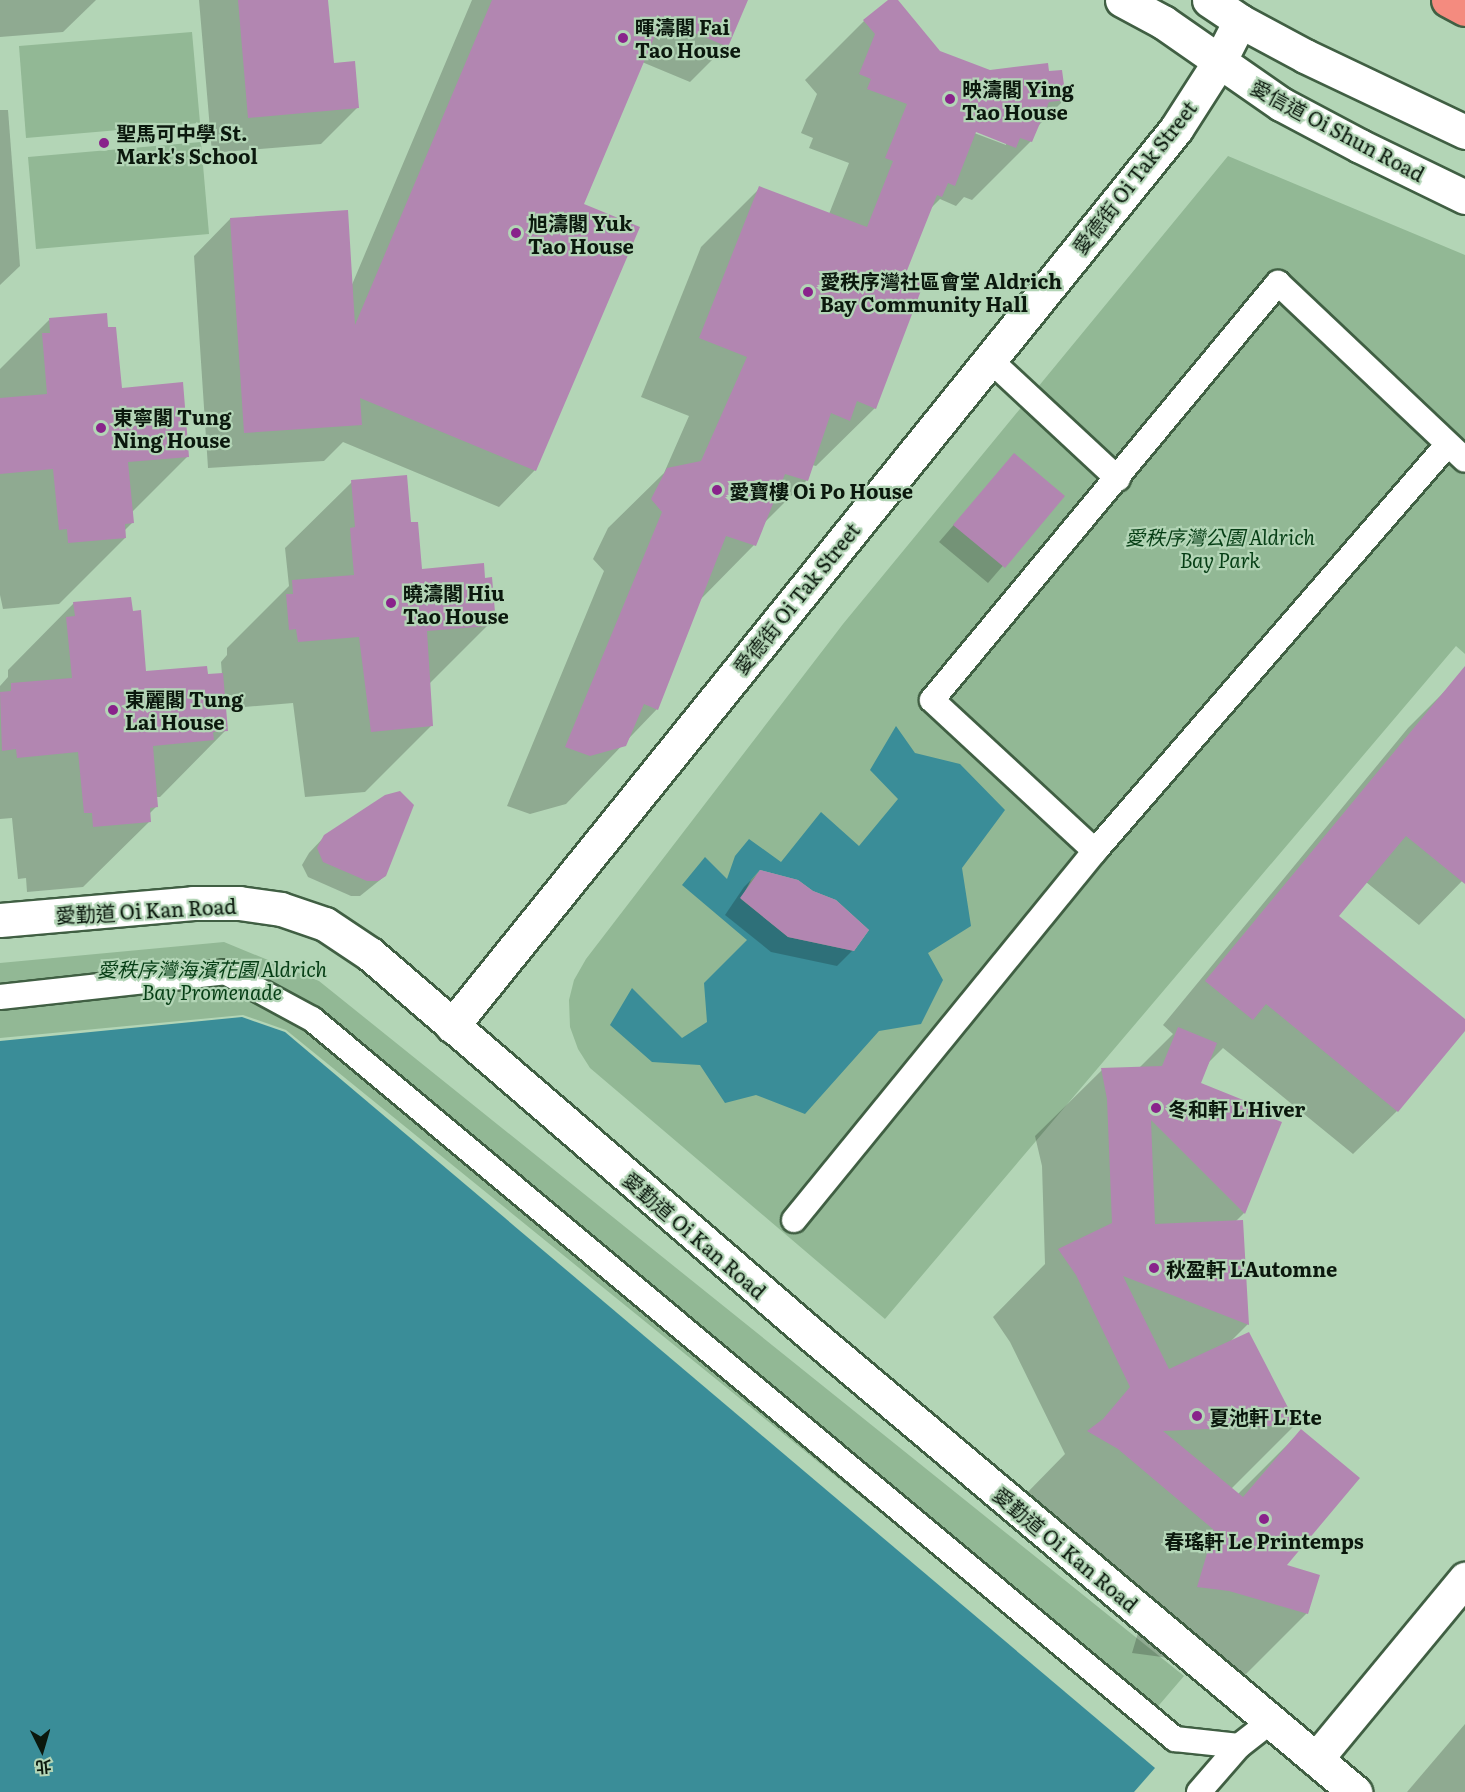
<!DOCTYPE html>
<meta charset="utf-8">
<style>
body{margin:0}
#map{position:relative;width:1465px;height:1792px;overflow:hidden;background:#b3d5b6;font-family:Literata,"Noto Sans TC",serif}
div>[style]{position:absolute}
[style*='--x']{left:calc(var(--x)*1px);top:calc(var(--y)*1px);width:calc(var(--w)*1px);rotate:calc(var(--a)*1deg)}
.green>*{inset:0;background:#92b895}
.water>*{inset:0;background:#3a8d98}
.shadow>*{inset:0;background:#0003}
.building>*{inset:0;background:#b286b1}
.roads{filter:drop-shadow(2px 0 #405f43) drop-shadow(-2px 0 #405f43) drop-shadow(0 2px #405f43) drop-shadow(0 -2px #405f43)}
.pedestrian>*{height:24px;margin:-12px;padding:0 12px;transform-origin:12px;border-radius:12px;background:#fff}
.tertiary>*{height:33px;margin:-16.5px;padding:0 16.5px;transform-origin:16.5px;border-radius:16.5px;background:#fff}
.secondary>*{height:33px;margin:-16.5px;padding:0 16.5px;transform-origin:16.5px;border-radius:16.5px;background:#fff}
.motorway>*{height:33px;margin:-16.5px;padding:0 16.5px;transform-origin:16.5px;border-radius:16.5px;background:#f48b7f}
.dots>*{width:16px;height:16px;translate:-50% -50%;box-sizing:border-box;border:3px solid #b3d5b6;border-radius:50%}
span{translate:-50% -50%;white-space:nowrap;text-align:center;line-height:1.15;-webkit-text-stroke:4.5px #b3d5b6;paint-order:stroke}
.poi-label{font-size:20px;color:#0b180d;font-weight:700}
.left{translate:0 -50%;text-align:left}
.street-label{font-size:20px;color:#0b180d}
.park-label{font-size:20px;color:#063e15;font-style:italic}
.north{position:absolute;left:12px;top:1720px;width:60px;height:60px;-webkit-text-stroke:4px #b3d5b6;paint-order:stroke;rotate:175deg;font-size:16px;font-weight:700;line-height:24px;text-align:center;color:#0b180d}
.north::after{content:'';display:block;margin:auto;width:21px;height:27px;background:#0b180d;clip-path:polygon(50% 0,100% 100%,50% 72%,0 100%)}
</style>
<div id="map">
<div class="green">
<i style="clip-path:polygon(192px 32px,200px 123px,26px 138px,19px 46px)"></i>
<i style="clip-path:polygon(201px 142px,209px 234px,36px 249px,28px 157px)"></i>
<i style="clip-path:polygon(1228px 156px,1465px 255px,1465px 654px,1456px 646px,885px 1319px,590px 1068px,578px 1049px,570px 1027px,569px 1000px,574px 980px,586px 959px,843px 624px)"></i>
<i style="clip-path:polygon(224px 942px,319px 981px,1184px 1676px,1142px 1725px,286px 1030px,243px 1015px,0 1038px,0 963px)"></i>
</div>
<div class="water">
<i style="clip-path:polygon(evenodd,896px 726px,915px 753px,960px 764px,1005px 810px,962px 868px,971px 926px,928px 953px,943px 980px,921px 1024px,879px 1031px,805px 1114px,756px 1095px,725px 1103px,700px 1065px,652px 1062px,610px 1025px,632px 988px,682px 1038px,707px 1022px,704px 983px,747px 940px,682px 885px,705px 857px,727px 879px,735px 856px,749px 839px,781px 862px,821px 812px,859px 846px,898px 799px,870px 770px,896px 726px,760px 870px,798px 880px,813px 891px,836px 900px,869px 930px,854px 951px,788px 937px,741px 899px,751px 880px,760px 870px)"></i>
<i style="clip-path:polygon(242px 1017px,285px 1032px,1155px 1768px,1134px 1792px,0 1792px,0 1041px)"></i>
</div>
<div class="shadow">
<i style="clip-path:polygon(0 0,96px 0,63px 32px,0 37px)"></i>
<i style="clip-path:polygon(199px 0,327px 0,332px 64px,358px 107px,321px 144px,212px 153px)"></i>
<i style="clip-path:polygon(472px 0,746px 0,726px 46px,690px 82px,642px 62px,582px 205px,535px 470px,499px 507px,343px 442px,324px 461px,208px 468px,194px 256px,230px 219px,351px 287px)"></i>
<i style="clip-path:polygon(evenodd,887px 3px,939px 52px,990px 72px,1048px 73px,1065px 99px,1037px 127px,1031px 141px,972px 200px,964px 197px,956px 206px,940px 199px,929px 210px,904px 274px,875px 408px,816px 466px,812px 465px,807px 480px,763px 524px,754px 545px,699px 601px,657px 709px,566px 804px,530px 814px,507px 806px,604px 571px,593px 559px,608px 528px,664px 473px,689px 416px,641px 397px,701px 247px,760px 188px,829px 214px,849px 163px,809px 148px,813px 138px,801px 133px,817px 94px,805px 80px,864px 21px,887px 3px,970px 128px,1006px 142px,1006px 145px,969px 131px,970px 128px)"></i>
<i style="clip-path:polygon(0 110px,8px 110px,20px 266px,0 285px)"></i>
<i style="clip-path:polygon(49px 320px,188px 456px,131px 513px,132px 523px,124px 531px,125px 538px,59px 604px,3px 609px,0 595px,0 369px)"></i>
<i style="clip-path:polygon(1014px 455px,1063px 496px,988px 583px,939px 542px)"></i>
<i style="clip-path:polygon(352px 482px,410px 524px,421px 570px,483px 579px,494px 611px,487px 618px,488px 625px,429px 684px,431px 726px,365px 792px,305px 797px,293px 703px,232px 708px,231px 695px,223px 695px,226px 730px,160px 797px,156px 797px,157px 806px,149px 814px,150px 821px,83px 887px,27px 892px,26px 878px,18px 879px,12px 818px,0 819px,0 686px,8px 677px,8px 670px,74px 603px,145px 673px,222px 675px,221px 662px,227px 655px,227px 648px,289px 586px,285px 548px)"></i>
<i style="clip-path:polygon(1451px 685px,1465px 692px,1465px 878px,1419px 925px,1366px 882px,1337px 916px,1465px 1021px,1465px 1028px,1397px 1111px,1353px 1154px,1223px 1048px,1209px 1062px,1199px 1084px,1280px 1123px,1244px 1213px,1235px 1222px,1248px 1324px,1230px 1342px,1296px 1424px,1231px 1489px,1237px 1495px,1301px 1431px,1284px 1566px,1307px 1613px,1241px 1679px,1162px 1657px,1132px 1653px,1149px 1596px,1052px 1515px,1022px 1498px,1065px 1454px,1010px 1342px,993px 1317px,1045px 1264px,1042px 1166px,1035px 1136px,1102px 1070px,1138px 1069px,1173px 1034px,1163px 1025px,1408px 728px)"></i>
<i style="clip-path:polygon(325px 836px,385px 876px,360px 896px,351px 896px,308px 877px,302px 865px,309px 853px)"></i>
<i style="clip-path:polygon(760px 871px,853px 950px,837px 966px,771px 952px,725px 915px,744px 887px)"></i>
<i style="clip-path:polygon(1465px 1724px,1465px 1792px,1407px 1792px)"></i>
</div>
<div class="building">
<i style="clip-path:polygon(238px 0,328px 0,334px 63px,355px 61px,359px 108px,248px 118px)"></i>
<i style="clip-path:polygon(492px 0,748px 0,728px 47px,662px 19px,584px 204px,640px 227px,536px 471px,360px 398px,362px 425px,244px 433px,230px 218px,348px 210px,355px 325px)"></i>
<i style="clip-path:polygon(888px 0,898px 0,940px 51px,990px 70px,1048px 63px,1049px 71px,1062px 70px,1066px 100px,1049px 102px,1032px 142px,1020px 138px,1016px 148px,976px 132px,955px 186px,948px 183px,942px 197px,937px 195px,906px 273px,925px 280px,876px 409px,857px 401px,850px 421px,831px 413px,808px 481px,785px 474px,756px 546px,726px 536px,658px 710px,644px 704px,626px 746px,590px 756px,565px 747px,662px 512px,651px 499px,667px 468px,701px 461px,747px 357px,699px 338px,759px 186px,867px 227px,893px 161px,885px 158px,907px 104px,867px 89px,871px 79px,859px 74px,875px 34px,863px 20px)"></i>
<i style="clip-path:polygon(107px 313px,108px 327px,116px 327px,122px 388px,183px 382px,189px 457px,128px 462px,134px 523px,125px 524px,126px 538px,68px 543px,67px 529px,59px 530px,53px 469px,0 474px,0 398px,47px 394px,42px 333px,50px 333px,49px 318px)"></i>
<i style="clip-path:polygon(1014px 453px,1065px 496px,1005px 568px,953px 525px)"></i>
<i style="clip-path:polygon(407px 475px,411px 522px,418px 522px,422px 569px,484px 563px,485px 578px,492px 577px,495px 612px,488px 612px,489px 626px,427px 631px,433px 726px,371px 732px,359px 637px,298px 642px,296px 629px,289px 630px,286px 594px,293px 594px,292px 580px,354px 575px,350px 528px,355px 527px,351px 480px)"></i>
<i style="clip-path:polygon(131px 597px,133px 611px,141px 610px,146px 671px,207px 666px,208px 674px,223px 673px,228px 731px,213px 732px,214px 740px,153px 746px,158px 807px,150px 808px,151px 822px,93px 827px,92px 813px,84px 813px,78px 752px,17px 758px,16px 749px,2px 751px,0 692px,11px 691px,11px 683px,72px 678px,66px 617px,75px 616px,73px 602px)"></i>
<i style="clip-path:polygon(1465px 666px,1465px 884px,1406px 836px,1339px 916px,1465px 1019px,1465px 1031px,1398px 1112px,1266px 1004px,1253px 1020px,1205px 981px)"></i>
<i style="clip-path:polygon(400px 791px,414px 805px,386px 876px,378px 881px,367px 881px,323px 862px,317px 848px,324px 835px,385px 795px)"></i>
<i style="clip-path:polygon(760px 870px,798px 880px,813px 891px,836px 900px,869px 930px,854px 951px,788px 937px,740px 898px)"></i>
<i style="clip-path:polygon(1178px 1027px,1217px 1043px,1201px 1083px,1268px 1110px,1266px 1116px,1282px 1122px,1245px 1214px,1151px 1120px,1155px 1224px,1243px 1220px,1249px 1325px,1123px 1276px,1169px 1369px,1249px 1332px,1297px 1425px,1163px 1431px,1243px 1497px,1301px 1429px,1360px 1478px,1287px 1565px,1320px 1575px,1308px 1614px,1229px 1591px,1197px 1587px,1214px 1530px,1118px 1449px,1087px 1431px,1103px 1419px,1130px 1387px,1076px 1275px,1058px 1249px,1112px 1223px,1107px 1099px,1101px 1068px,1162px 1066px)"></i>
</div>
<div class="roads">
<div class="pedestrian">
<i style="--x:989;--y:359;--w:176;--a:42.9"></i>
<i style="--x:1095;--y:851;--w:222;--a:-137.2"></i>
<i style="--x:932;--y:700;--w:542;--a:-50.32"></i>
<i style="--x:1278;--y:283;--w:257;--a:43.4"></i>
<i style="--x:0;--y:997;--w:226;--a:-6.3"></i>
<i style="--x:225;--y:972;--w:99;--a:28.4"></i>
<i style="--x:312;--y:1019;--w:1124;--a:39.84"></i>
<i style="--x:1175;--y:1739;--w:64;--a:6.2"></i>
<i style="--x:794;--y:1220;--w:476;--a:-50.8"></i>
<i style="--x:1095;--y:851;--w:537;--a:-49.07"></i>
<i style="--x:1199;--y:1792;--w:61;--a:-49"></i>
<i style="--x:1239;--y:1746;--w:41;--a:-38"></i>
</div>
<div class="tertiary">
<i style="--x:0;--y:920;--w:194;--a:-5"></i>
<i style="--x:193;--y:903;--w:46;--a:0"></i>
<i style="--x:239;--y:903;--w:42;--a:8.1"></i>
<i style="--x:281;--y:909;--w:46;--a:18.8"></i>
<i style="--x:325;--y:924;--w:54;--a:33.7"></i>
<i style="--x:370;--y:954;--w:576;--a:40.77"></i>
<i style="--x:806;--y:1330;--w:718;--a:40.08"></i>
<i style="--x:452;--y:1026;--w:1153;--a:-51.09"></i>
<i style="--x:1176;--y:129;--w:80;--a:-57.3"></i>
<i style="--x:1219;--y:62;--w:46;--a:-62.9"></i>
<i style="--x:1316;--y:1759;--w:234;--a:-50.4"></i>
</div>
<div class="secondary">
<i style="--x:1122;--y:0;--w:47;--a:28.2"></i>
<i style="--x:1163;--y:22;--w:144;--a:34.8"></i>
<i style="--x:1281;--y:104;--w:89;--a:28"></i>
<i style="--x:1360;--y:146;--w:117;--a:25.9"></i>
<i style="--x:1209;--y:0;--w:37;--a:34"></i>
<i style="--x:1240;--y:21;--w:74;--a:28.3"></i>
<i style="--x:1305;--y:56;--w:177;--a:25.4"></i>
</div>
<div class="motorway">
<i style="--x:1448;--y:0;--w:19;--a:28"></i>
</div>
</div>
<div class="dots">
<i style="left:623px;top:38px;background:#89238b"></i>
<i style="left:950px;top:99px;background:#89238b"></i>
<i style="left:104px;top:143px;background:#89238b"></i>
<i style="left:516px;top:233px;background:#89238b"></i>
<i style="left:808px;top:292px;background:#89238b"></i>
<i style="left:101px;top:428px;background:#89238b"></i>
<i style="left:717px;top:490px;background:#89238b"></i>
<i style="left:391px;top:603px;background:#89238b"></i>
<i style="left:113px;top:710px;background:#89238b"></i>
<i style="left:1156px;top:1108px;background:#89238b"></i>
<i style="left:1154px;top:1268px;background:#89238b"></i>
<i style="left:1197px;top:1416px;background:#89238b"></i>
<i style="left:1264px;top:1519px;background:#89238b"></i>
</div>
<div class="poi-label">
<span class="left" style="left:635px;top:38px">暉濤閣 Fai<br>Tao House</span>
<span class="left" style="left:962px;top:100px">映濤閣 Ying<br>Tao House</span>
<span class="left" style="left:116px;top:144px">聖馬可中學 St.<br>Mark's School</span>
<span class="left" style="left:528px;top:234px">旭濤閣 Yuk<br>Tao House</span>
<span class="left" style="left:820px;top:292px">愛秩序灣社區會堂 Aldrich<br>Bay Community Hall</span>
<span class="left" style="left:113px;top:428px">東寧閣 Tung<br>Ning House</span>
<span class="left" style="left:729px;top:490px">愛寶樓 Oi Po House</span>
<span class="left" style="left:403px;top:604px">曉濤閣 Hiu<br>Tao House</span>
<span class="left" style="left:125px;top:710px">東麗閣 Tung<br>Lai House</span>
<span class="left" style="left:1168px;top:1108px">冬和軒 L'Hiver</span>
<span class="left" style="left:1166px;top:1268px">秋盈軒 L'Automne</span>
<span class="left" style="left:1209px;top:1416px">夏池軒 L'Ete</span>
<span style="left:1264px;top:1540px">春瑤軒 Le Printemps</span>
</div>
<div class="street-label">
<span style="left:1338px;top:130px;rotate:28deg">愛信道 Oi Shun Road</span>
<span style="left:1134px;top:177px;rotate:-52deg">愛德街 Oi Tak Street</span>
<span style="left:796px;top:598px;rotate:-51deg">愛德街 Oi Tak Street</span>
<span style="left:146px;top:910px;rotate:-3deg">愛勤道 Oi Kan Road</span>
<span style="left:695px;top:1235px;rotate:41deg">愛勤道 Oi Kan Road</span>
<span style="left:1066px;top:1549px;rotate:40deg">愛勤道 Oi Kan Road</span>
</div>
<div class="park-label">
<span style="left:1220px;top:548px">愛秩序灣公園 Aldrich<br>Bay Park</span>
<span style="left:212px;top:980px">愛秩序灣海濱花園 Aldrich<br>Bay Promenade</span>
</div>
<div class="north">北</div>
</div>
